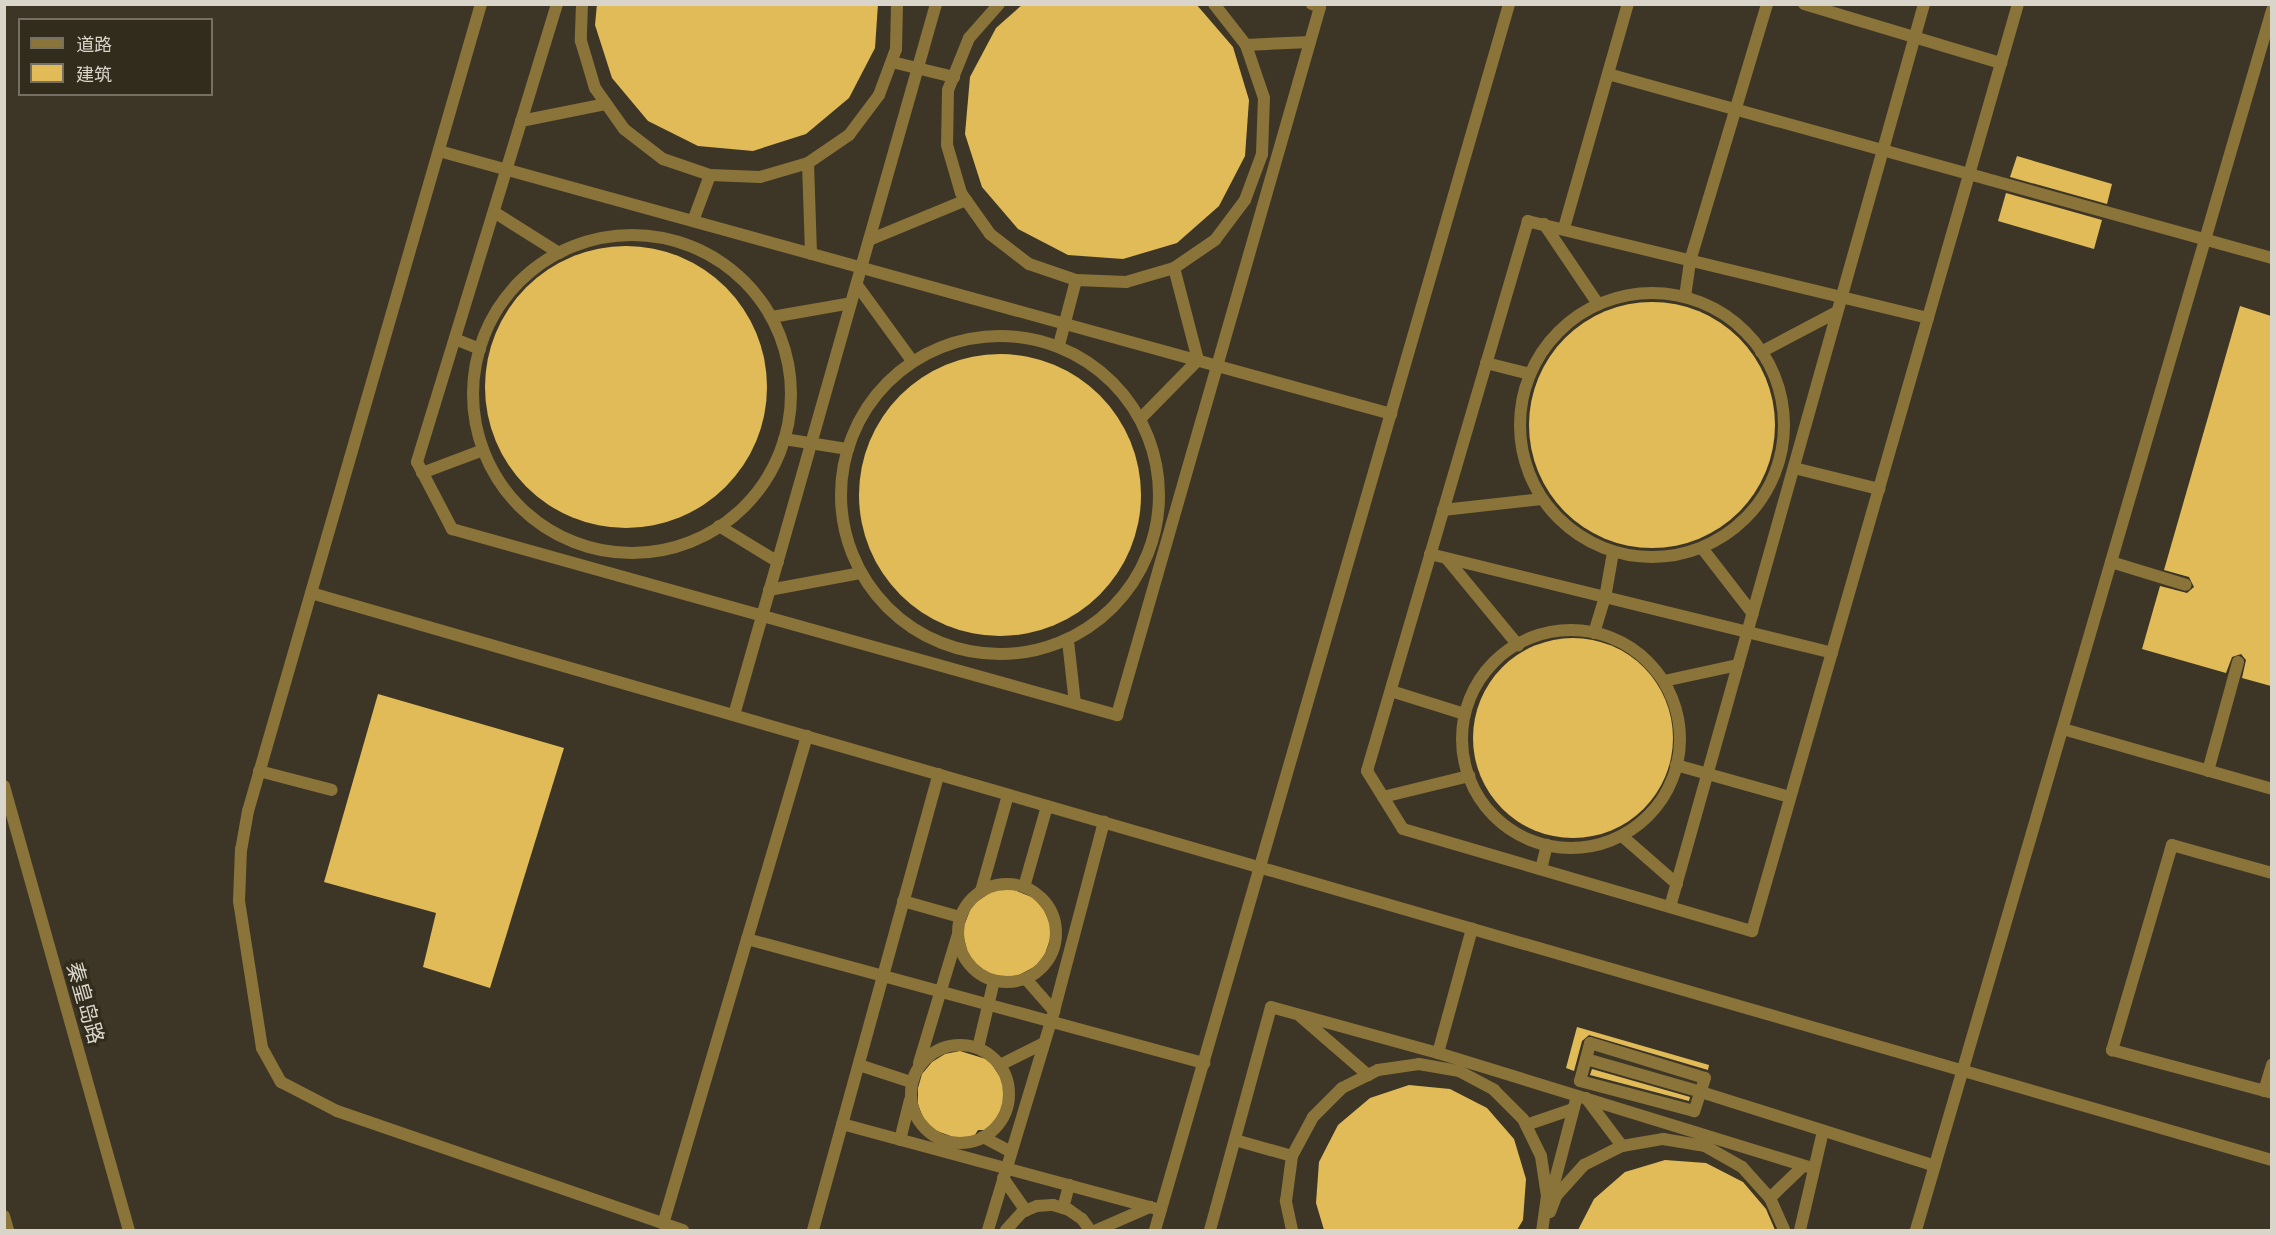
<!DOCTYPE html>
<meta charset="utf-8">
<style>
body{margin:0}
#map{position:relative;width:2276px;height:1235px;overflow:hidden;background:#3d3626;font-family:Bitter,"Noto Sans SC",serif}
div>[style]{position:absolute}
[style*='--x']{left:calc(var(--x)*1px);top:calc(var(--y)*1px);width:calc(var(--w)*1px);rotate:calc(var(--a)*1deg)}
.building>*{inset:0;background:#e0bb58}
.round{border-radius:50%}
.minor>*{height:12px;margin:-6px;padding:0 6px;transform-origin:6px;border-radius:6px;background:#8b7439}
.minor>.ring{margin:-6px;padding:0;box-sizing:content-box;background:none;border:12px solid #8b7439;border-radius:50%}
.tertiary>*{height:12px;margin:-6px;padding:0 6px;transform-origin:6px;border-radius:6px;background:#8b7439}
span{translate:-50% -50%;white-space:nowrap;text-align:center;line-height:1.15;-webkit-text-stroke:6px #322c1d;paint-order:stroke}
.street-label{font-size:21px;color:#d9d5cb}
.frame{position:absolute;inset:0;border:6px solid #d9d5cb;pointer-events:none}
.legend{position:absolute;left:18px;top:18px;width:195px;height:78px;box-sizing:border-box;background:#322c1d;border:2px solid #757063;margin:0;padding:8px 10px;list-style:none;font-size:18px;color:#d9d5cb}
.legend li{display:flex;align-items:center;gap:12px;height:30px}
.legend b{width:30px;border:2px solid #757063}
</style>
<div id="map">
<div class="building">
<i style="clip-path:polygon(597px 4px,878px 4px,875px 48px,849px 98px,806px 134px,753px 151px,698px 146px,648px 121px,612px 78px,595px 25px)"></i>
<i style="clip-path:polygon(1023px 4px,1196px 4px,1233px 47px,1249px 100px,1245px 156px,1219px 206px,1177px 243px,1123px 259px,1068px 255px,1018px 229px,982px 187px,965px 134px,970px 77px,996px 28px)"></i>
<i style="clip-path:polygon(2017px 156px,2112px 184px,2107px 204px,2010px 177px)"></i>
<i style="clip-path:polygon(2006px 193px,2102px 220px,2094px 249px,1998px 221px)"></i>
<i class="round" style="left:485px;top:246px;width:282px;height:282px"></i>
<i class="round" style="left:1529px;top:302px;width:246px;height:246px"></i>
<i style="clip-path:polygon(2240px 306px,2271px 316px,2271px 686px,2242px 678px,2246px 660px,2241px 654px,2232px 657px,2226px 673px,2142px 649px,2160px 586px,2187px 593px,2194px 587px,2189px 577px,2164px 570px)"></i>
<i class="round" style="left:859px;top:354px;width:282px;height:282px"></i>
<i class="round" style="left:1473px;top:638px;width:200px;height:200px"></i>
<i style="clip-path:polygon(378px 694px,564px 748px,490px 988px,423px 967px,436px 913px,324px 882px)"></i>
<i style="clip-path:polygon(1009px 888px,1034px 898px,1044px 910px,1050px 924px,1050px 939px,1045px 954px,1036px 966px,1019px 975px,1007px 977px,990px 974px,979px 968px,969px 957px,962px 931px,972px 905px,994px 890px)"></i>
<i style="clip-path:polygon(1577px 1027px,1709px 1065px,1708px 1070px,1589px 1035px,1582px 1041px,1574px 1071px,1566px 1068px)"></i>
<i style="clip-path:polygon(960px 1051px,989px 1060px,1004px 1083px,1005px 1097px,1003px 1111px,996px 1123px,987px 1130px,978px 1130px,973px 1138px,959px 1139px,934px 1130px,923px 1118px,918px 1104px,918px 1088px,922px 1074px,932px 1062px,945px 1054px)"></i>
<i style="clip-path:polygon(1592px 1069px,1690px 1097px,1689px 1101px,1590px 1075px)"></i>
<i style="clip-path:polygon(1409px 1085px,1450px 1089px,1487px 1108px,1514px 1139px,1526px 1179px,1523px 1220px,1517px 1230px,1324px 1230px,1316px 1203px,1319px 1162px,1338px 1125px,1370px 1098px)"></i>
<i style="clip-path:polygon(1665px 1160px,1706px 1163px,1743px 1182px,1766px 1209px,1775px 1230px,1578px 1230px,1594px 1199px,1625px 1172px)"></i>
</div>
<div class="minor">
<i style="--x:481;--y:4;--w:840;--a:106.1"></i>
<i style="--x:248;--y:811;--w:39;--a:100"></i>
<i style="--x:241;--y:849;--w:52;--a:92.2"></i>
<i style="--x:239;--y:901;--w:149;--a:81.1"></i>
<i style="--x:262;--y:1048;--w:39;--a:61"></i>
<i style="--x:281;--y:1082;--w:63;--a:27.4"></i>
<i style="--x:337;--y:1111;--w:366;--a:19"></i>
<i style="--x:557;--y:4;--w:479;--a:107"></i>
<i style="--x:417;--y:462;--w:76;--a:62.4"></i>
<i style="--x:452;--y:529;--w:691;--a:15.63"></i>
<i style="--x:1117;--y:715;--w:737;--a:-74"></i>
<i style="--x:1320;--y:7;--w:9;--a:-159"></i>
<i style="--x:582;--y:4;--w:37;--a:92"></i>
<i style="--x:581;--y:41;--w:49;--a:73.4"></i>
<i style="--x:595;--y:88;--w:50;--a:54.7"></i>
<i style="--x:624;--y:129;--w:49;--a:37.6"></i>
<i style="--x:663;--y:159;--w:50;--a:18.8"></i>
<i style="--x:710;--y:175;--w:50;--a:2.3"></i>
<i style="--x:760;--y:177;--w:50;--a:-16.3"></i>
<i style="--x:808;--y:163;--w:50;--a:-34.3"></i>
<i style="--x:849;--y:135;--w:50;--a:-53.1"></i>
<i style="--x:879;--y:95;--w:49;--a:-69.7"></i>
<i style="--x:896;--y:49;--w:45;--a:-88.7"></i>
<i style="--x:999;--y:4;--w:45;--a:131.4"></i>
<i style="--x:969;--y:38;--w:56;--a:112"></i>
<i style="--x:948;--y:90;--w:55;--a:91"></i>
<i style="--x:947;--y:145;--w:50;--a:73.7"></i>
<i style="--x:961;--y:193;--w:50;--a:54.7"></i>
<i style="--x:990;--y:234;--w:49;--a:37.6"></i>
<i style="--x:1029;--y:264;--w:50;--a:18.8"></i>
<i style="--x:1076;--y:280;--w:50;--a:2.3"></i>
<i style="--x:1126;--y:282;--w:50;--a:-16.3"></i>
<i style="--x:1174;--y:268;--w:50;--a:-34.3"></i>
<i style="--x:1215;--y:240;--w:50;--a:-53.1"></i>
<i style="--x:1245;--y:200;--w:49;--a:-69.7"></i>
<i style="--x:1262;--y:154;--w:56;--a:-88"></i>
<i style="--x:1264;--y:98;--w:56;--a:-108.8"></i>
<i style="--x:1246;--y:45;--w:52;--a:-128"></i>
<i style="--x:1804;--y:4;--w:206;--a:16.7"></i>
<i style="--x:1246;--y:45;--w:64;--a:-2.7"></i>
<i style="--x:892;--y:62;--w:64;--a:13.6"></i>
<i style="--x:1608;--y:74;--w:689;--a:15.49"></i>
<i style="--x:521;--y:121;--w:87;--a:-11.3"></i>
<i style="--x:439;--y:151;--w:988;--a:15.44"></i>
<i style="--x:808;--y:163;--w:91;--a:88.1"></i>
<i style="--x:494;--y:212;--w:77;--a:32.2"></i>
<i style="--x:693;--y:221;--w:49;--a:-69.7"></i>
<i style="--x:1544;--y:224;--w:97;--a:56"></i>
<i style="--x:1564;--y:228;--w:233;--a:-74.1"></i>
<i class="ring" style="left:473px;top:235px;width:306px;height:306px"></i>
<i style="--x:869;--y:240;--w:105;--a:-22.4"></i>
<i style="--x:857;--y:285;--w:95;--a:54"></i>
<i class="ring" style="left:1520px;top:293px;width:252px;height:252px"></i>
<i style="--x:1685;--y:297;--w:36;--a:-82"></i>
<i style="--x:1690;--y:261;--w:268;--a:-73.3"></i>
<i style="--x:772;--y:317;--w:80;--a:-10"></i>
<i style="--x:1928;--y:318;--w:412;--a:-166.4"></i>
<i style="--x:1528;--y:221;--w:573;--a:106.32"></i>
<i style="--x:1367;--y:771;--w:68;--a:58.2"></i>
<i style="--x:1403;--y:829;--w:364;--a:16.3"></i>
<i style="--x:1752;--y:931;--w:964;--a:-73.99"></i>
<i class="ring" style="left:841px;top:336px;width:306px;height:306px"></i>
<i style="--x:455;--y:339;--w:27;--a:22"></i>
<i style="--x:1059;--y:345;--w:67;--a:-75.3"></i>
<i style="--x:1761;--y:352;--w:86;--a:-27.8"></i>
<i style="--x:1486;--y:363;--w:45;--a:14"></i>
<i style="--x:1141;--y:418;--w:81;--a:-45.5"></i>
<i style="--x:1198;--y:360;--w:95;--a:-104.6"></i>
<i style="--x:784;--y:439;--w:65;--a:8.9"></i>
<i style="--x:1794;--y:468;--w:88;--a:13.9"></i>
<i style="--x:422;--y:473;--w:65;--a:-20.7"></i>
<i style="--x:1443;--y:510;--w:99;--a:-6.4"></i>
<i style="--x:719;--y:526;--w:69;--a:31.4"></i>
<i style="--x:1702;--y:548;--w:83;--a:52.3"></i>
<i style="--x:1430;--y:554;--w:414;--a:13.8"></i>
<i style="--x:1447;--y:559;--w:112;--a:50.5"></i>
<i style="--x:2111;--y:562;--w:78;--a:17"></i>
<i style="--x:769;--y:590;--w:94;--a:-10.5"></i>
<i style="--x:311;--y:593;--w:2041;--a:16.13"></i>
<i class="ring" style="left:1462px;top:630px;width:206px;height:206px"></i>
<i style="--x:1594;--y:633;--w:37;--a:-73"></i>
<i style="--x:1605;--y:598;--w:47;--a:-80.1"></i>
<i style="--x:1068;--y:641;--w:62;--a:83.6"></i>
<i style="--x:1664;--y:681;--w:76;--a:-12.2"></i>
<i style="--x:1391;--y:691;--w:77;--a:17.3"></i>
<i style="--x:734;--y:715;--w:739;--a:-74.14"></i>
<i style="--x:2063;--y:729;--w:217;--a:16"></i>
<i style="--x:1676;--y:765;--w:118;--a:15.7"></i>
<i style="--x:259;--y:771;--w:75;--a:14.6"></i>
<i style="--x:2208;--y:771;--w:113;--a:-74.6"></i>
<i style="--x:1383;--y:797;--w:89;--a:-13.7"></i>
<i style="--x:1622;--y:836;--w:73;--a:41.1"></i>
<i style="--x:1541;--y:869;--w:25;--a:-76"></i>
<i style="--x:2272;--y:873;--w:104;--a:-164.4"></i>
<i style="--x:2172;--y:845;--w:214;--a:106.3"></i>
<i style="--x:2112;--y:1050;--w:166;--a:15"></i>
<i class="ring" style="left:958px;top:884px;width:86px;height:86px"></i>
<i style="--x:1024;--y:887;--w:84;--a:-74.1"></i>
<i style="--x:981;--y:891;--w:100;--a:-74.3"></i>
<i style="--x:903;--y:901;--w:59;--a:15.7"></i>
<i style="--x:1670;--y:907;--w:938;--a:-74.29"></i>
<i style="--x:747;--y:939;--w:474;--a:15.2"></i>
<i style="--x:1026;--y:979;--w:43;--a:48.8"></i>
<i style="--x:1301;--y:1017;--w:89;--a:40.9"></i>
<i style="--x:1590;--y:1043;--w:120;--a:16.9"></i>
<i style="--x:1705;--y:1078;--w:35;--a:108"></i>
<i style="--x:1694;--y:1111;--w:118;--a:-165.3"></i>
<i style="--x:1580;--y:1081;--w:39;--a:-75"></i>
<i class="ring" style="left:911px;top:1045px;width:86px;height:86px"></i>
<i style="--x:978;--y:1048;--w:69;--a:-76.6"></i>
<i style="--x:1438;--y:1053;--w:393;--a:17.1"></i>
<i style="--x:1586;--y:1059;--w:120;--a:16"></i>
<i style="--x:1701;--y:1092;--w:245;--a:17.5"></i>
<i style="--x:919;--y:1063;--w:132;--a:-73.2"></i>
<i style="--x:859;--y:1065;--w:55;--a:18.1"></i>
<i style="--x:1000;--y:1065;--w:49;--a:-26.6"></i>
<i style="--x:2264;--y:1091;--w:28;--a:-73"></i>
<i style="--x:1586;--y:1098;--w:60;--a:53.1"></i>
<i style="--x:842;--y:1124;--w:330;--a:15.1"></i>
<i style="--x:1526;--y:1125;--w:50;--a:-18.8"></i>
<i style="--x:983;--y:1137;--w:32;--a:28"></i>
<i style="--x:900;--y:1140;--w:41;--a:-76"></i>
<i style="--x:1235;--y:1140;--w:59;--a:15.7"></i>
<i style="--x:1003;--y:1178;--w:40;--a:55.1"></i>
<i style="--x:1770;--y:1198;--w:46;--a:-44.1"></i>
<i style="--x:1550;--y:1199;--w:106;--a:-75.3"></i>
<i style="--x:1063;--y:1208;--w:24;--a:-75"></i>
<i style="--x:1550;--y:1212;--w:17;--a:-69"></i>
<i style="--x:1556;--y:1196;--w:42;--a:-47.9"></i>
<i style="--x:1584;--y:1165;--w:42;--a:-26.6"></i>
<i style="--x:1622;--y:1146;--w:42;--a:-9.7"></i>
<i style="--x:1663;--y:1139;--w:43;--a:9.5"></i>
<i style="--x:1705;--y:1146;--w:43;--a:29.6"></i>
<i style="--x:1742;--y:1167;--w:42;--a:47.9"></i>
<i style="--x:1770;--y:1198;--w:35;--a:66"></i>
<i style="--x:663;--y:1224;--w:509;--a:-73.56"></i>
<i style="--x:813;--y:1230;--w:473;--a:-74.6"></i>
<i style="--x:988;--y:1230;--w:229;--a:-73.2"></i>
<i style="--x:1054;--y:1011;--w:196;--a:-75.2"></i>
<i style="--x:1006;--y:1230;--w:24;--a:-48"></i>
<i style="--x:1022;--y:1212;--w:16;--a:-22"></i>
<i style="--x:1037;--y:1206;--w:16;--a:-4"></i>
<i style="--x:1053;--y:1205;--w:17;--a:17"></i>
<i style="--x:1069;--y:1210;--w:16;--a:35"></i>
<i style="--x:1082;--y:1219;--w:14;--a:54"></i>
<i style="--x:1097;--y:1230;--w:58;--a:-23.5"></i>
<i style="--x:1155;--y:1230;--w:1276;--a:-73.89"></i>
<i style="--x:1210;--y:1230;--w:231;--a:-74.7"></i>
<i style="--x:1271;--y:1007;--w:173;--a:15.4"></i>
<i style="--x:1438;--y:1053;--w:129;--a:-74.7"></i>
<i style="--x:1292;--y:1230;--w:30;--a:-102"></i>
<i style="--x:1286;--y:1201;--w:45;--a:-82.4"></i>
<i style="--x:1292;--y:1156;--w:44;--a:-61.7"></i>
<i style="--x:1313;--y:1117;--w:41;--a:-45"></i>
<i style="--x:1342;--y:1088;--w:40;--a:-26.6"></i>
<i style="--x:1378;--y:1070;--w:41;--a:-8.3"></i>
<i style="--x:1419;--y:1064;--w:41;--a:9.9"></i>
<i style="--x:1459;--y:1071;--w:40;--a:28"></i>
<i style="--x:1494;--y:1090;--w:41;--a:45"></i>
<i style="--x:1523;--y:1119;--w:41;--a:64.1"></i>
<i style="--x:1541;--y:1156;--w:40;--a:81.5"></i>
<i style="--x:1547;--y:1196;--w:34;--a:98"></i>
<i style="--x:1800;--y:1230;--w:102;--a:-76.9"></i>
<i style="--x:1916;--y:1230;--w:1271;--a:-73.73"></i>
</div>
<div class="tertiary">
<i style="--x:4;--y:786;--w:461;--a:74.3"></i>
<i style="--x:4;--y:1216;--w:15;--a:74"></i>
</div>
<div class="street-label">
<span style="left:85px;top:1003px;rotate:74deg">秦皇岛路</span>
</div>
<div class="frame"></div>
<ul class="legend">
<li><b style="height:8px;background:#8b7439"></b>道路</li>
<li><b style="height:16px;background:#e0bb58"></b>建筑</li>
</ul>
</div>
